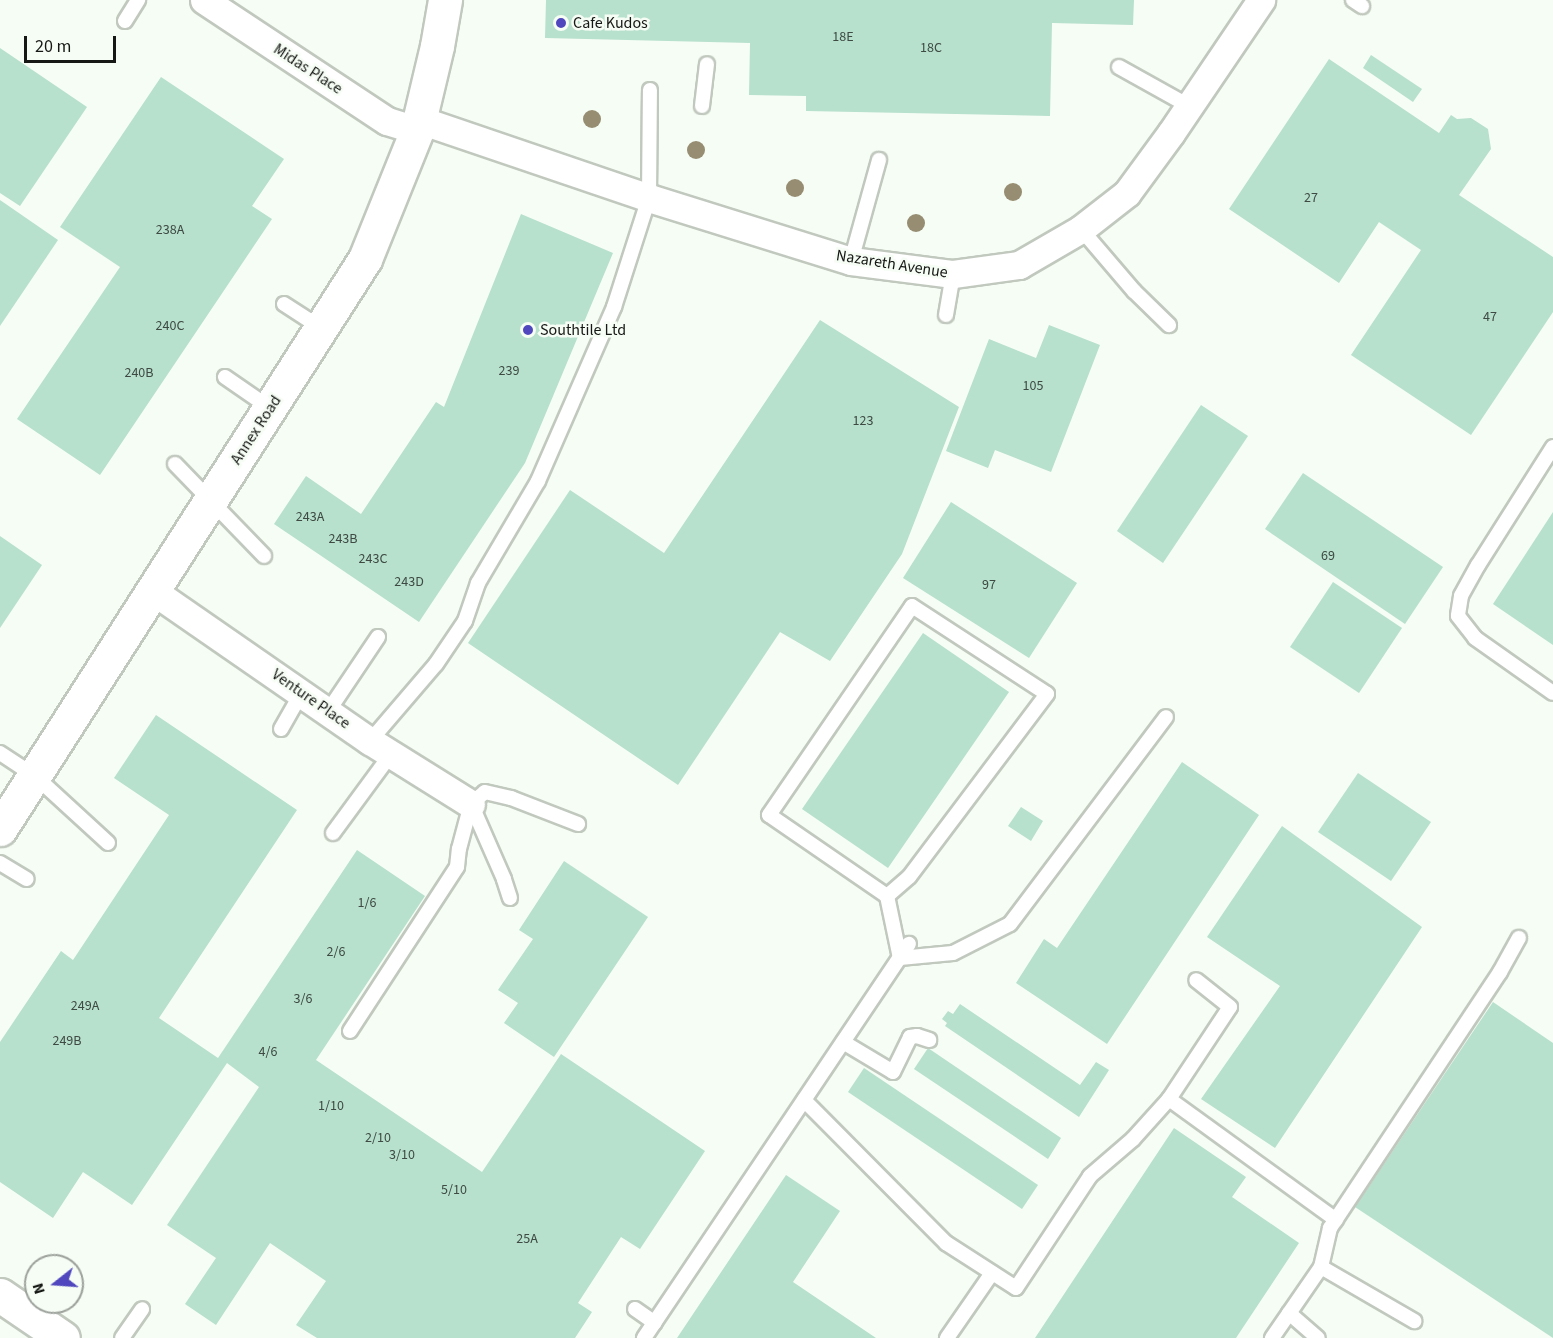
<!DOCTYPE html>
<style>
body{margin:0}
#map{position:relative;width:1553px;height:1338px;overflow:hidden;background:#f6fdf4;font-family:"Source Sans 3",sans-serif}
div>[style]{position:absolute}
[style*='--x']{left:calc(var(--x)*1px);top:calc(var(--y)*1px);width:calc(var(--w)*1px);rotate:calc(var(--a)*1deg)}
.building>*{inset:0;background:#b7e0cd}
.roads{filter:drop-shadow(2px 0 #c1c8be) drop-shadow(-2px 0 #c1c8be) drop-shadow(0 2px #c1c8be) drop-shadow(0 -2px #c1c8be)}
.service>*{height:14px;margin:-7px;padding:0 7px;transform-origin:7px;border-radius:7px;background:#fff}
.minor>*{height:27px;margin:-13.5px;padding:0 13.5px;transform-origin:13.5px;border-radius:13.5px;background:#fff}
.tertiary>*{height:33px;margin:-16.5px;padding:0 16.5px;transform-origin:16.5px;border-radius:16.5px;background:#fff}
.trees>*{width:18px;height:18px;margin:-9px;border-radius:50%;background:#968d72}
.dots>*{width:16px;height:16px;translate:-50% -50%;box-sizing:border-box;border:3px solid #f6fdf4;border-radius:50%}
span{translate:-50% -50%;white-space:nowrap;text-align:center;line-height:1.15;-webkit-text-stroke:5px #f6fdf4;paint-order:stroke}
.number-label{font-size:14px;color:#3e4a43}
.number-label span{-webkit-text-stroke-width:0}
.poi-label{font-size:16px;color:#161815}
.left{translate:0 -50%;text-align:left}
.street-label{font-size:16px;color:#161815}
.north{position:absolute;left:24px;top:1254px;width:60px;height:60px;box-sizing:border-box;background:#f6fdf4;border:2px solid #9ca19b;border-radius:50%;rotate:253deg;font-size:16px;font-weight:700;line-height:24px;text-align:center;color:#161815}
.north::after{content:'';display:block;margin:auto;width:21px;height:27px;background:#5047be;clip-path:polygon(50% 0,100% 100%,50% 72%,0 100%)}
.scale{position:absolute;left:24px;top:36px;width:92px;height:27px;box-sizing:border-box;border:3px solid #161815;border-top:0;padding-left:8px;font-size:18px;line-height:21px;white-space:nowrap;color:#161815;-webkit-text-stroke:4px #f6fdf4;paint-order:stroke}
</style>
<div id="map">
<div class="building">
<i style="clip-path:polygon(546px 0,1134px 0,1133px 25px,1052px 23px,1050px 116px,806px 111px,806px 96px,749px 95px,750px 43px,545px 38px)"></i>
<i style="clip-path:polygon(0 48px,87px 107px,20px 206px,0 193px)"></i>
<i style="clip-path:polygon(1371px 55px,1422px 89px,1413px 102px,1363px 68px)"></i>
<i style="clip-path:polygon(1329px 59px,1439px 133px,1451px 115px,1457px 119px,1471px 118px,1488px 129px,1491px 149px,1459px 195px,1553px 257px,1553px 312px,1471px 435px,1351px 355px,1421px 250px,1379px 222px,1339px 283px,1229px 209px)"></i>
<i style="clip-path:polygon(161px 77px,284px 159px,252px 206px,272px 219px,100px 475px,17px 419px,120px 267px,60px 227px)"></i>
<i style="clip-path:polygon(0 200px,58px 240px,0 326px)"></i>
<i style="clip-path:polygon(521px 214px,613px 253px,525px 463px,419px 622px,274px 524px,306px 476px,361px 514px,436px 402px,444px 407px)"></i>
<i style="clip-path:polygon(820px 320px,959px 407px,902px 554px,830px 661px,780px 632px,678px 785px,468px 643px,570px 490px,664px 553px)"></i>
<i style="clip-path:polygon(1049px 325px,1100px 345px,1051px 472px,995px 450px,988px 468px,946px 451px,989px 339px,1036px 358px)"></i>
<i style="clip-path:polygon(1201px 405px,1248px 436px,1163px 563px,1117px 531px)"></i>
<i style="clip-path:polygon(1303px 473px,1443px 567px,1405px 624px,1265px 529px)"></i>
<i style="clip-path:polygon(951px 502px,1077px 583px,1029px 658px,903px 578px)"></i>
<i style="clip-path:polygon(1553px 512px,1553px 645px,1493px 604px)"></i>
<i style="clip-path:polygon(0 536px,42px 565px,0 628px)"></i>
<i style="clip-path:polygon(1333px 582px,1402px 628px,1359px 693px,1290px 647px)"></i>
<i style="clip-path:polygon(923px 633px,1009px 692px,888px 868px,802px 809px)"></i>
<i style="clip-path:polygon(156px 715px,297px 810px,159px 1018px,218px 1058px,357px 850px,425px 896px,316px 1060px,482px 1172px,561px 1054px,705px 1151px,640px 1249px,621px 1237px,578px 1303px,592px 1312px,575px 1338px,317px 1338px,296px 1325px,326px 1281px,270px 1243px,216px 1325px,185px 1304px,216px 1258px,167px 1225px,259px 1087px,227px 1063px,132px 1205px,83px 1172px,53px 1218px,0 1182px,0 1042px,61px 951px,73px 960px,169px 815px,114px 778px)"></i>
<i style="clip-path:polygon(1182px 762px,1259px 815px,1107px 1044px,1016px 983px,1044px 939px,1057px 948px)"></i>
<i style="clip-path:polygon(1358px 773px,1431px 822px,1391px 881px,1318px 832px)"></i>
<i style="clip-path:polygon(1021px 807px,1043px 821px,1031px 841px,1008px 826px)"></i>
<i style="clip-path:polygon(1282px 826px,1422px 927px,1275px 1148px,1201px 1099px,1280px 986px,1207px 937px)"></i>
<i style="clip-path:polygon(564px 861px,648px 917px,554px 1057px,504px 1023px,518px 1003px,498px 990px,533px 939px,519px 930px)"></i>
<i style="clip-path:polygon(1493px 1002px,1553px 1043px,1553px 1338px,1355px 1207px)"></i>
<i style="clip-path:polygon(960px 1004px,1080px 1085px,1096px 1062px,1109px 1070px,1079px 1117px,945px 1026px,947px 1023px,942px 1019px,948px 1011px,953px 1014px)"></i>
<i style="clip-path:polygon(928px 1048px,1061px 1138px,1048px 1159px,914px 1069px)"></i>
<i style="clip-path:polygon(864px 1068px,1038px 1185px,1022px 1209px,848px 1092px)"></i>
<i style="clip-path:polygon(1174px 1128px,1246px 1177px,1232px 1197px,1299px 1243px,1236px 1338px,1035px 1338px)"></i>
<i style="clip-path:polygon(786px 1175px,840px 1211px,793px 1282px,876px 1338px,677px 1338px)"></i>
</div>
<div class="roads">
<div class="service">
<i style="--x:1353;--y:0;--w:11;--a:34"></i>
<i style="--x:125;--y:21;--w:25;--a:-58"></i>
<i style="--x:1119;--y:67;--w:80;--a:29.1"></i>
<i style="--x:702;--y:106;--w:42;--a:-83.2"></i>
<i style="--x:1081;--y:229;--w:82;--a:49.5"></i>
<i style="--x:1134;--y:291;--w:49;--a:44.2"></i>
<i style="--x:851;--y:261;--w:105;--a:-74.5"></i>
<i style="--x:284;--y:304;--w:44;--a:33"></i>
<i style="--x:946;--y:315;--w:42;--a:-80.3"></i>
<i style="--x:225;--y:377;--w:55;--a:34.6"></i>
<i style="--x:1553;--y:447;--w:140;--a:122.4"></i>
<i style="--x:1478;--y:565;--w:35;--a:119"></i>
<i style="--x:1461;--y:596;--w:20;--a:99"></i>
<i style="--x:1458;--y:616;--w:28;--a:52"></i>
<i style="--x:1475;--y:638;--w:95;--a:35.2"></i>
<i style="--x:175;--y:464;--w:128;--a:45.9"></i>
<i style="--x:329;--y:710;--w:88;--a:-56.1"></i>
<i style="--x:281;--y:729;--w:43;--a:-60.4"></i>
<i style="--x:370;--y:741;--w:101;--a:-49.4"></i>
<i style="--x:436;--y:664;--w:52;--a:-56"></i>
<i style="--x:465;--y:621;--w:40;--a:-71.1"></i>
<i style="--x:478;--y:583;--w:118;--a:-59.5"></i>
<i style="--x:538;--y:481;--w:190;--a:-66.4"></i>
<i style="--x:614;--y:307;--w:114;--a:-72.2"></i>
<i style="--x:649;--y:198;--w:108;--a:-89.5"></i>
<i style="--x:0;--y:753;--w:42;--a:33.3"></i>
<i style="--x:35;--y:776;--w:99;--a:42.5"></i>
<i style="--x:333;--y:833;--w:98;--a:-53.7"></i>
<i style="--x:0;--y:863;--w:31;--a:31"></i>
<i style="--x:887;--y:896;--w:143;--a:-145.5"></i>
<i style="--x:769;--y:815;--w:253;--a:-55.6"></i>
<i style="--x:912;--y:606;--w:161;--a:33.1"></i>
<i style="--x:1047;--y:694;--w:229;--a:127"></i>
<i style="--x:909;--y:877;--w:29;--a:139"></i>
<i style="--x:887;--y:896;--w:63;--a:78.2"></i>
<i style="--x:900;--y:958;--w:53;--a:-5.4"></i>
<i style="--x:953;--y:953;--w:64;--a:-27"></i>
<i style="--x:1010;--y:924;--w:259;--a:-53"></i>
<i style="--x:510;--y:898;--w:20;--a:-108"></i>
<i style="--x:504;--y:879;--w:82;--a:-113.7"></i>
<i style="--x:471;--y:804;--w:18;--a:-41"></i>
<i style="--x:485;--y:792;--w:27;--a:13"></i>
<i style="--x:511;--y:798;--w:72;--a:21.2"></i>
<i style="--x:350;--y:1031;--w:196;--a:-56.9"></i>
<i style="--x:457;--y:867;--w:18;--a:-84"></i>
<i style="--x:459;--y:849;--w:47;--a:-75.1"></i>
<i style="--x:843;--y:1042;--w:58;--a:31"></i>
<i style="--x:893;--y:1072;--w:39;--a:-64"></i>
<i style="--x:910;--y:1037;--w:7;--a:-8"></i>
<i style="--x:917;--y:1036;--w:13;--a:18"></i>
<i style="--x:1169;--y:1099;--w:206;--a:35.9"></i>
<i style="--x:804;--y:1100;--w:202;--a:45.2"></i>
<i style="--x:946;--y:1243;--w:83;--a:32.7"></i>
<i style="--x:1016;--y:1288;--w:134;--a:-56.5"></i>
<i style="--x:1090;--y:1176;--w:57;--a:-40.7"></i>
<i style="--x:1133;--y:1139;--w:54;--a:-48"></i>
<i style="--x:1169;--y:1099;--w:110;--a:-56.5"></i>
<i style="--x:1230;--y:1007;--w:43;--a:-141.5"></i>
<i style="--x:1321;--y:1267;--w:108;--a:30.1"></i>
<i style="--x:635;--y:1309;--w:24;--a:35"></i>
<i style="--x:1289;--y:1313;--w:38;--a:41"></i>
<i style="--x:122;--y:1338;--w:35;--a:-55"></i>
<i style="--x:644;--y:1338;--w:475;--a:-56.1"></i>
<i style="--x:947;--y:1338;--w:79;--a:-55.3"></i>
<i style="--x:1272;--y:1338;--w:86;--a:-55.4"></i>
<i style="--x:1321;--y:1267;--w:40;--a:-77"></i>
<i style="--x:1330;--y:1228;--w:307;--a:-56.4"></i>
<i style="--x:1500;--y:972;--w:39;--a:-61"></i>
</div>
<div class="minor">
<i style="--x:204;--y:0;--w:219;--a:33.5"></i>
<i style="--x:387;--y:121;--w:31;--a:17"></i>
<i style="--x:420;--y:120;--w:242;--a:18.8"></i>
<i style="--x:649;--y:198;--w:212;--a:17.3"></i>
<i style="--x:851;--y:261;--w:103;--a:7.3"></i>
<i style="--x:953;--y:274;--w:67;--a:-7.8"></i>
<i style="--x:1019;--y:265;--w:72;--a:-30.1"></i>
<i style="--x:1081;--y:229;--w:58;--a:-38"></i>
<i style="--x:1127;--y:193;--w:74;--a:-53.7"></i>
<i style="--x:1171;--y:133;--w:161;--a:-55.9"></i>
<i style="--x:153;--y:591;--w:264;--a:34.7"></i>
<i style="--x:370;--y:741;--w:119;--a:32"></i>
</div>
<div class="tertiary">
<i style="--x:0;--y:829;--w:677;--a:-57.37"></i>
<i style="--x:365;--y:259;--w:139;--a:-68"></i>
<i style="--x:417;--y:130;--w:86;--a:-76.6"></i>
<i style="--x:437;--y:46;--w:47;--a:-80.1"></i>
<i style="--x:0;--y:1295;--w:76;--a:34.3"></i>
</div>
</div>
<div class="trees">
<i style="left:592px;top:119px"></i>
<i style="left:696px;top:150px"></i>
<i style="left:795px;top:188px"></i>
<i style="left:1013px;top:192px"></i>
<i style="left:916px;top:223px"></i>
</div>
<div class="dots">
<i style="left:561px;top:23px;background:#5047be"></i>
<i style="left:528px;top:330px;background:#5047be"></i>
</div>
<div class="number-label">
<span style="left:843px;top:37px">18E</span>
<span style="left:931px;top:48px">18C</span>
<span style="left:1311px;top:198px">27</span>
<span style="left:170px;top:230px">238A</span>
<span style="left:1490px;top:317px">47</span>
<span style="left:170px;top:326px">240C</span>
<span style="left:509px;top:371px">239</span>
<span style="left:139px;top:373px">240B</span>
<span style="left:1033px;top:386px">105</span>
<span style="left:863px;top:421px">123</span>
<span style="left:310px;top:517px">243A</span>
<span style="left:343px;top:539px">243B</span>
<span style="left:1328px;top:556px">69</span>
<span style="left:373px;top:559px">243C</span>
<span style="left:409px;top:582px">243D</span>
<span style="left:989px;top:585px">97</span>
<span style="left:367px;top:903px">1/6</span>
<span style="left:336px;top:952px">2/6</span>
<span style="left:303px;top:999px">3/6</span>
<span style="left:85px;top:1006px">249A</span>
<span style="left:67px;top:1041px">249B</span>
<span style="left:268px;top:1052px">4/6</span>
<span style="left:331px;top:1106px">1/10</span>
<span style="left:378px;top:1138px">2/10</span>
<span style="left:402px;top:1155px">3/10</span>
<span style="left:454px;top:1190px">5/10</span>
<span style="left:527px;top:1239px">25A</span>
</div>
<div class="poi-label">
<span class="left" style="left:573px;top:23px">Cafe Kudos</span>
<span class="left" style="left:540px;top:330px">Southtile Ltd</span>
</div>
<div class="street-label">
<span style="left:308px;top:69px;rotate:33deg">Midas Place</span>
<span style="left:892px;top:264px;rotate:9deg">Nazareth Avenue</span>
<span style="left:256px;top:430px;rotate:-57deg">Annex Road</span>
<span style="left:311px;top:699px;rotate:35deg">Venture Place</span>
</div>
<div class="north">N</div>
<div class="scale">20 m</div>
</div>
